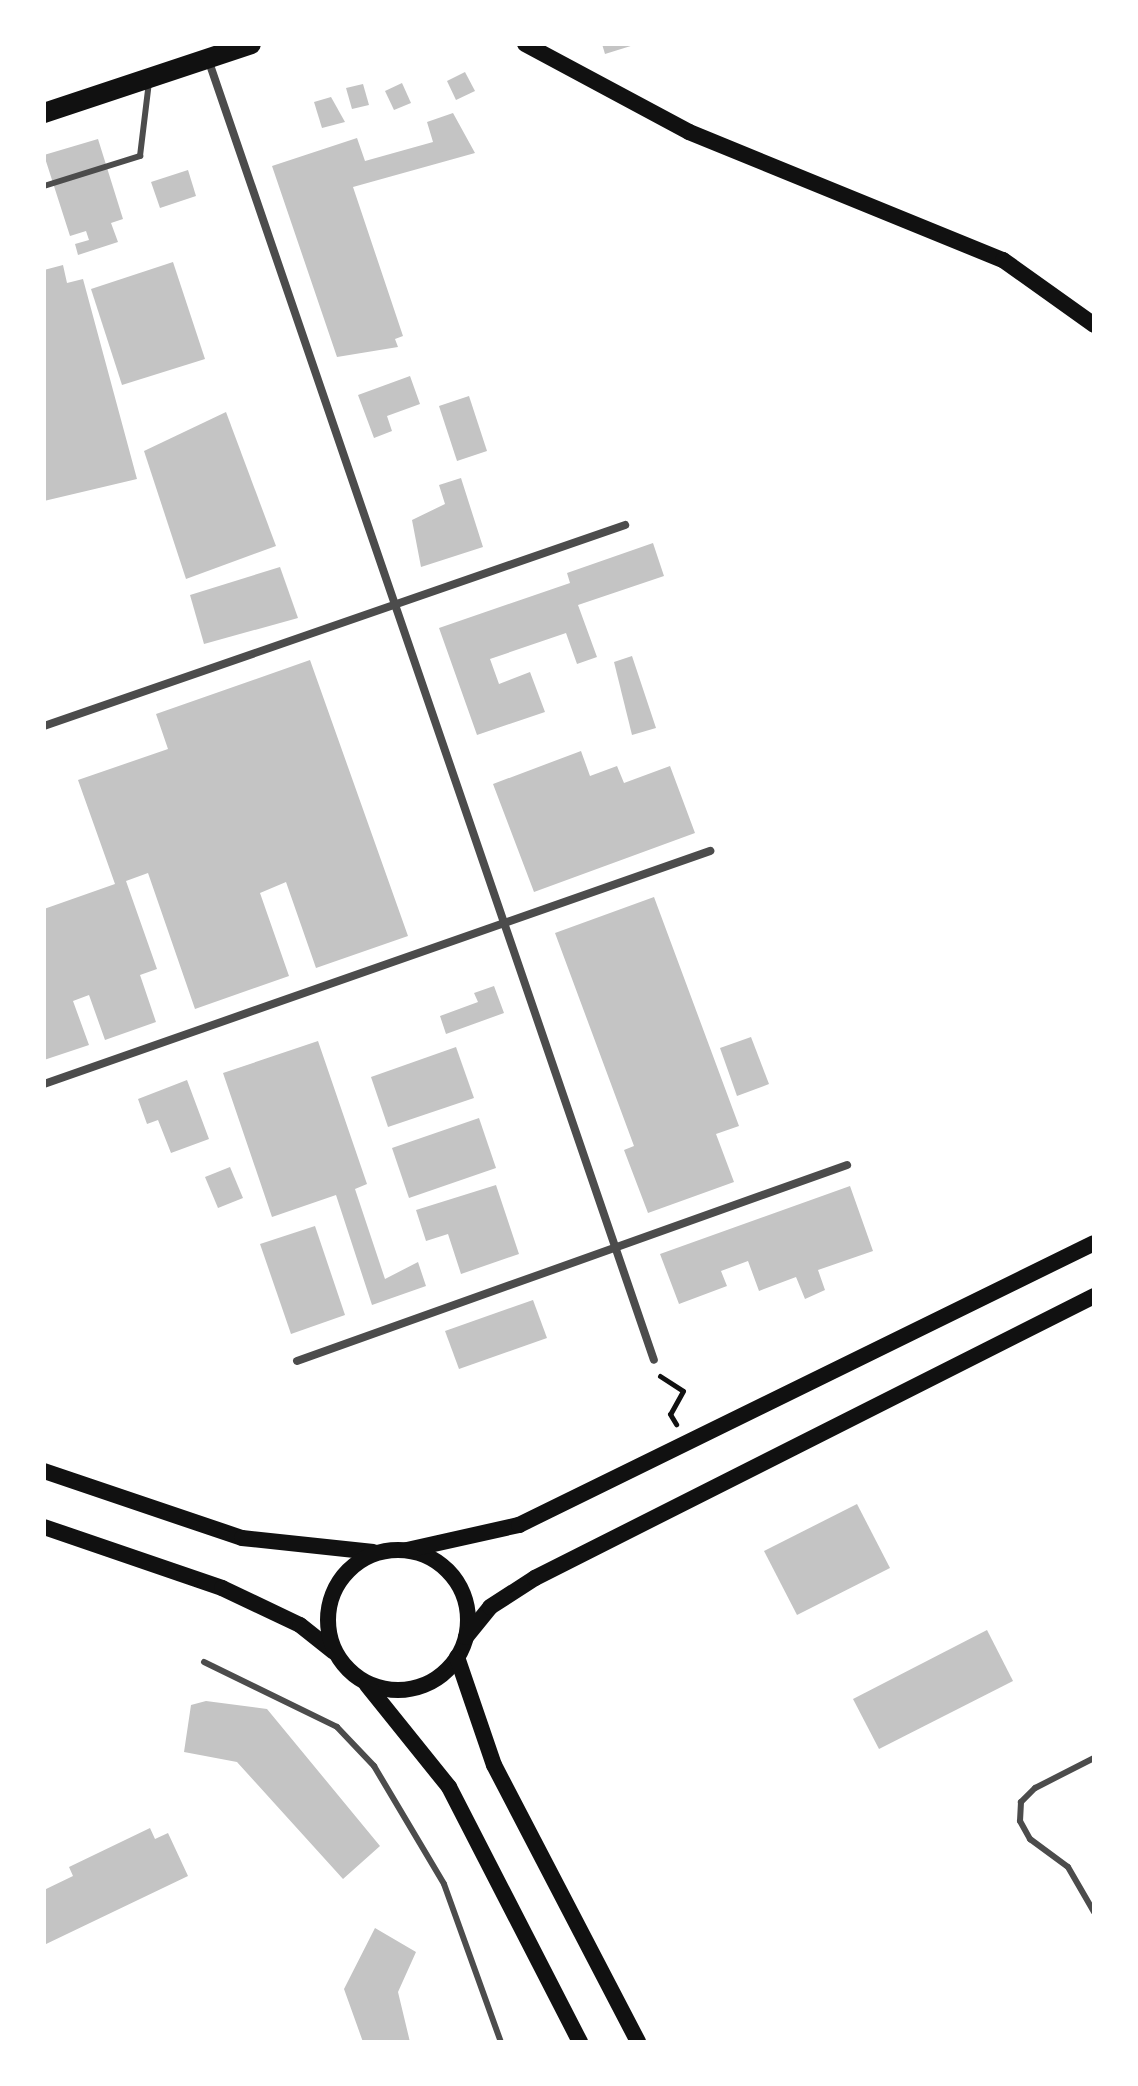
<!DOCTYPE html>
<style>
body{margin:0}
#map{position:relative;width:1138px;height:2086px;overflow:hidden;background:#fff;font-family:Barlow,sans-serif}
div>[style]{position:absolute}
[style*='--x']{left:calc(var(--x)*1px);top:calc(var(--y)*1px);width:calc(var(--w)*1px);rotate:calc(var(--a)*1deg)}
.building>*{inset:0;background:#c4c4c4}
.path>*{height:5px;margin:-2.5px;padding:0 2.5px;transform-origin:2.5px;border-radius:2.5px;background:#111}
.service>*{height:6px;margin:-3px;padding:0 3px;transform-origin:3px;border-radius:3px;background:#4c4c4c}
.minor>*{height:8px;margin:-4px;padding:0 4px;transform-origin:4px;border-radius:4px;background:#4c4c4c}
.secondary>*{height:16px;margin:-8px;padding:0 8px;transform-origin:8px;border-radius:8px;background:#111}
.secondary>.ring{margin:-8px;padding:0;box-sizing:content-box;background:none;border:16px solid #111;border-radius:50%}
.primary>*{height:20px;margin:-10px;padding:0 10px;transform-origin:10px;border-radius:10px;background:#111}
span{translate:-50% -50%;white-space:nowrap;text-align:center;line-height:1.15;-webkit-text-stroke:6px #fff;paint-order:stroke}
.frame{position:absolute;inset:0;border:46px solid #fff;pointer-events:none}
</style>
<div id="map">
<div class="building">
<i style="clip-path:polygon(602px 44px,634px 44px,634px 45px,605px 54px)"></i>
<i style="clip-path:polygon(465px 72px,475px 91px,456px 100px,447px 81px)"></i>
<i style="clip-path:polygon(402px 83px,411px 103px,394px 110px,385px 91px)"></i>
<i style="clip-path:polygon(363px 84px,369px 105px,352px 109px,346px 88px)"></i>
<i style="clip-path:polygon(331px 97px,345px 122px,322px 128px,314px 102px)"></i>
<i style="clip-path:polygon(453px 113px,475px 153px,353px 187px,403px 336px,395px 339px,398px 347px,337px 357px,272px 166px,357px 138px,365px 161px,433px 142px,427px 122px)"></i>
<i style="clip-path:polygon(98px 139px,123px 219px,111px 223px,118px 242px,78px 255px,75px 244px,89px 240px,86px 231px,70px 236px,44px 155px)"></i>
<i style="clip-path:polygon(188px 170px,196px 196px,160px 208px,151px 182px)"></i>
<i style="clip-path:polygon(173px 262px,205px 359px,122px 385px,91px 289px)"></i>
<i style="clip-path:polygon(63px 265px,67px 283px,83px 279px,137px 479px,44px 501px,44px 270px)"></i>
<i style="clip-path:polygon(410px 376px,420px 404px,387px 416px,392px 431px,374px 438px,358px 395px)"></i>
<i style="clip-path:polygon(469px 396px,487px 451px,457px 461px,439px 406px)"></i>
<i style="clip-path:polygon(226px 412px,276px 546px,186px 579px,144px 451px)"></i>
<i style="clip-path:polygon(461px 478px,483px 547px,421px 567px,412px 520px,445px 504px,439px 485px)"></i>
<i style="clip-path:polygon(653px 543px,664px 576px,578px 605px,597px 657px,577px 664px,566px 633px,490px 659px,499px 684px,530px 672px,545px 712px,477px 735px,439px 628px,570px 583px,567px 573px)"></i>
<i style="clip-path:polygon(280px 567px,298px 618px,204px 644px,190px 595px)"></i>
<i style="clip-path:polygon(632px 656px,656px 728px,632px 735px,614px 662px)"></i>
<i style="clip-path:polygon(310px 660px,408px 936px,316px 968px,286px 882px,260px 893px,289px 976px,195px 1009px,148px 873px,126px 881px,157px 969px,140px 975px,156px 1022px,105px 1040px,89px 995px,73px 1001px,89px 1045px,44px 1060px,44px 909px,115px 884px,78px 780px,168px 749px,156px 714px)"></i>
<i style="clip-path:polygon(581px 751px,590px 776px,617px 766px,624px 783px,670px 766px,695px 833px,534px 892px,493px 784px)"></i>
<i style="clip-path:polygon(654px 897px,739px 1126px,716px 1134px,734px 1182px,648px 1213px,624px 1150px,634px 1146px,555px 933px)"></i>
<i style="clip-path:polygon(494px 986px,504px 1013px,446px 1034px,440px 1016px,478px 1002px,474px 993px)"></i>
<i style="clip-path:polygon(751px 1037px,769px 1084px,737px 1096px,720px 1048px)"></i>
<i style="clip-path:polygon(318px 1041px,367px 1184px,355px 1189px,385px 1279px,418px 1262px,426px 1286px,372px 1305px,336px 1195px,272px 1217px,223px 1073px)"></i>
<i style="clip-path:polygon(456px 1047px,474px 1098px,388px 1127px,371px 1077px)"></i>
<i style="clip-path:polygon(187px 1080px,209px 1139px,171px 1153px,158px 1120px,147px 1124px,138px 1099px)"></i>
<i style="clip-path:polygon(479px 1118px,496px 1168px,409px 1198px,392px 1148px)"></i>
<i style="clip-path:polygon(230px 1167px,243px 1198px,218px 1208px,205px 1177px)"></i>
<i style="clip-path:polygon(496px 1185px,519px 1254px,461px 1274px,448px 1234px,426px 1241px,416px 1210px)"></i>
<i style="clip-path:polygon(850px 1186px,873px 1251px,818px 1270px,825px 1290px,805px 1299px,796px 1277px,759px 1291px,748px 1261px,721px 1271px,727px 1286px,679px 1304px,660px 1254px)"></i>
<i style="clip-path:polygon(315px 1226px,345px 1315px,291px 1334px,260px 1244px)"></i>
<i style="clip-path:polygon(533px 1300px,547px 1338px,459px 1369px,445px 1331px)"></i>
<i style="clip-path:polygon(857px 1504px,890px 1568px,797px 1615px,764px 1551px)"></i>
<i style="clip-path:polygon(987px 1630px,1013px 1681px,879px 1749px,853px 1699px)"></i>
<i style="clip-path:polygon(206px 1701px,267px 1709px,380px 1846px,343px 1879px,237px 1762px,184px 1752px,191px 1705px)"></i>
<i style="clip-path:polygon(150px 1828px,155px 1839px,168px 1833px,188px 1876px,44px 1945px,44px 1890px,73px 1876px,69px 1867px)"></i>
<i style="clip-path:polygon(375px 1928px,416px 1952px,398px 1992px,410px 2042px,363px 2042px,344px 1989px)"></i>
</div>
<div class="path">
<i style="--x:660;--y:1376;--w:27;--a:33"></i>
<i style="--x:683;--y:1391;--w:26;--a:119"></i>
<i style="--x:670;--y:1414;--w:12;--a:59"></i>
</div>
<div class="service">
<i style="--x:44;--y:186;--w:101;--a:-17.4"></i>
<i style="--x:140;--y:156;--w:75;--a:-83.1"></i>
<i style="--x:204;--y:1662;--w:148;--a:26"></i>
<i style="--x:337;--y:1727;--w:54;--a:46.5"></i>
<i style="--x:374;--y:1766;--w:137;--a:59.3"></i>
<i style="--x:444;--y:1884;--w:168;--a:70.2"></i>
<i style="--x:1094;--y:1758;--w:66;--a:153"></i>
<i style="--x:1035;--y:1788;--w:20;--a:135"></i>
<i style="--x:1021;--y:1802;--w:19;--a:93"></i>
<i style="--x:1020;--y:1821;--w:21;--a:61"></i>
<i style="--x:1030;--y:1839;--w:47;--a:36.4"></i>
<i style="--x:1068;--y:1867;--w:52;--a:60"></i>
</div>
<div class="minor">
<i style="--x:208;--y:59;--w:1375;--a:71.08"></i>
<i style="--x:44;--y:726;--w:615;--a:-19.08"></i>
<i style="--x:44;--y:1084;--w:706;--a:-19.28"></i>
<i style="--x:297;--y:1361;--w:584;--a:-19.61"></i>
</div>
<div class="secondary">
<i style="--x:525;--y:44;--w:186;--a:28.2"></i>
<i style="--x:689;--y:132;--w:339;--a:22.2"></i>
<i style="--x:1003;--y:260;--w:112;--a:35.5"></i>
<i style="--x:44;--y:1471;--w:209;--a:18.7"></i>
<i style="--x:242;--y:1538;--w:132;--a:6.1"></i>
<i style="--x:44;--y:1527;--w:188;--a:18.9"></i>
<i style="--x:222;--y:1588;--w:86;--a:25.4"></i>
<i style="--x:300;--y:1625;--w:43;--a:38.5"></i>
<i class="ring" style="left:328px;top:1550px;width:124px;height:124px"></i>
<i style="--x:407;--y:1550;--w:115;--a:-12.6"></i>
<i style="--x:519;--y:1525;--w:640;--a:-26.12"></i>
<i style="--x:466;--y:1637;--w:38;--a:-51"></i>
<i style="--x:490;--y:1607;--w:54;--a:-32.8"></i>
<i style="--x:535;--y:1578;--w:626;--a:-26.77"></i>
<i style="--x:457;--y:1657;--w:114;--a:71.1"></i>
<i style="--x:494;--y:1765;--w:312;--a:62.5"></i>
<i style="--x:367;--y:1685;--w:131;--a:51.2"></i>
<i style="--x:449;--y:1787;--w:287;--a:62.8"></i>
</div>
<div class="primary">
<i style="--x:44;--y:113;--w:218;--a:-18.4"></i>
</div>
<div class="frame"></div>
</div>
